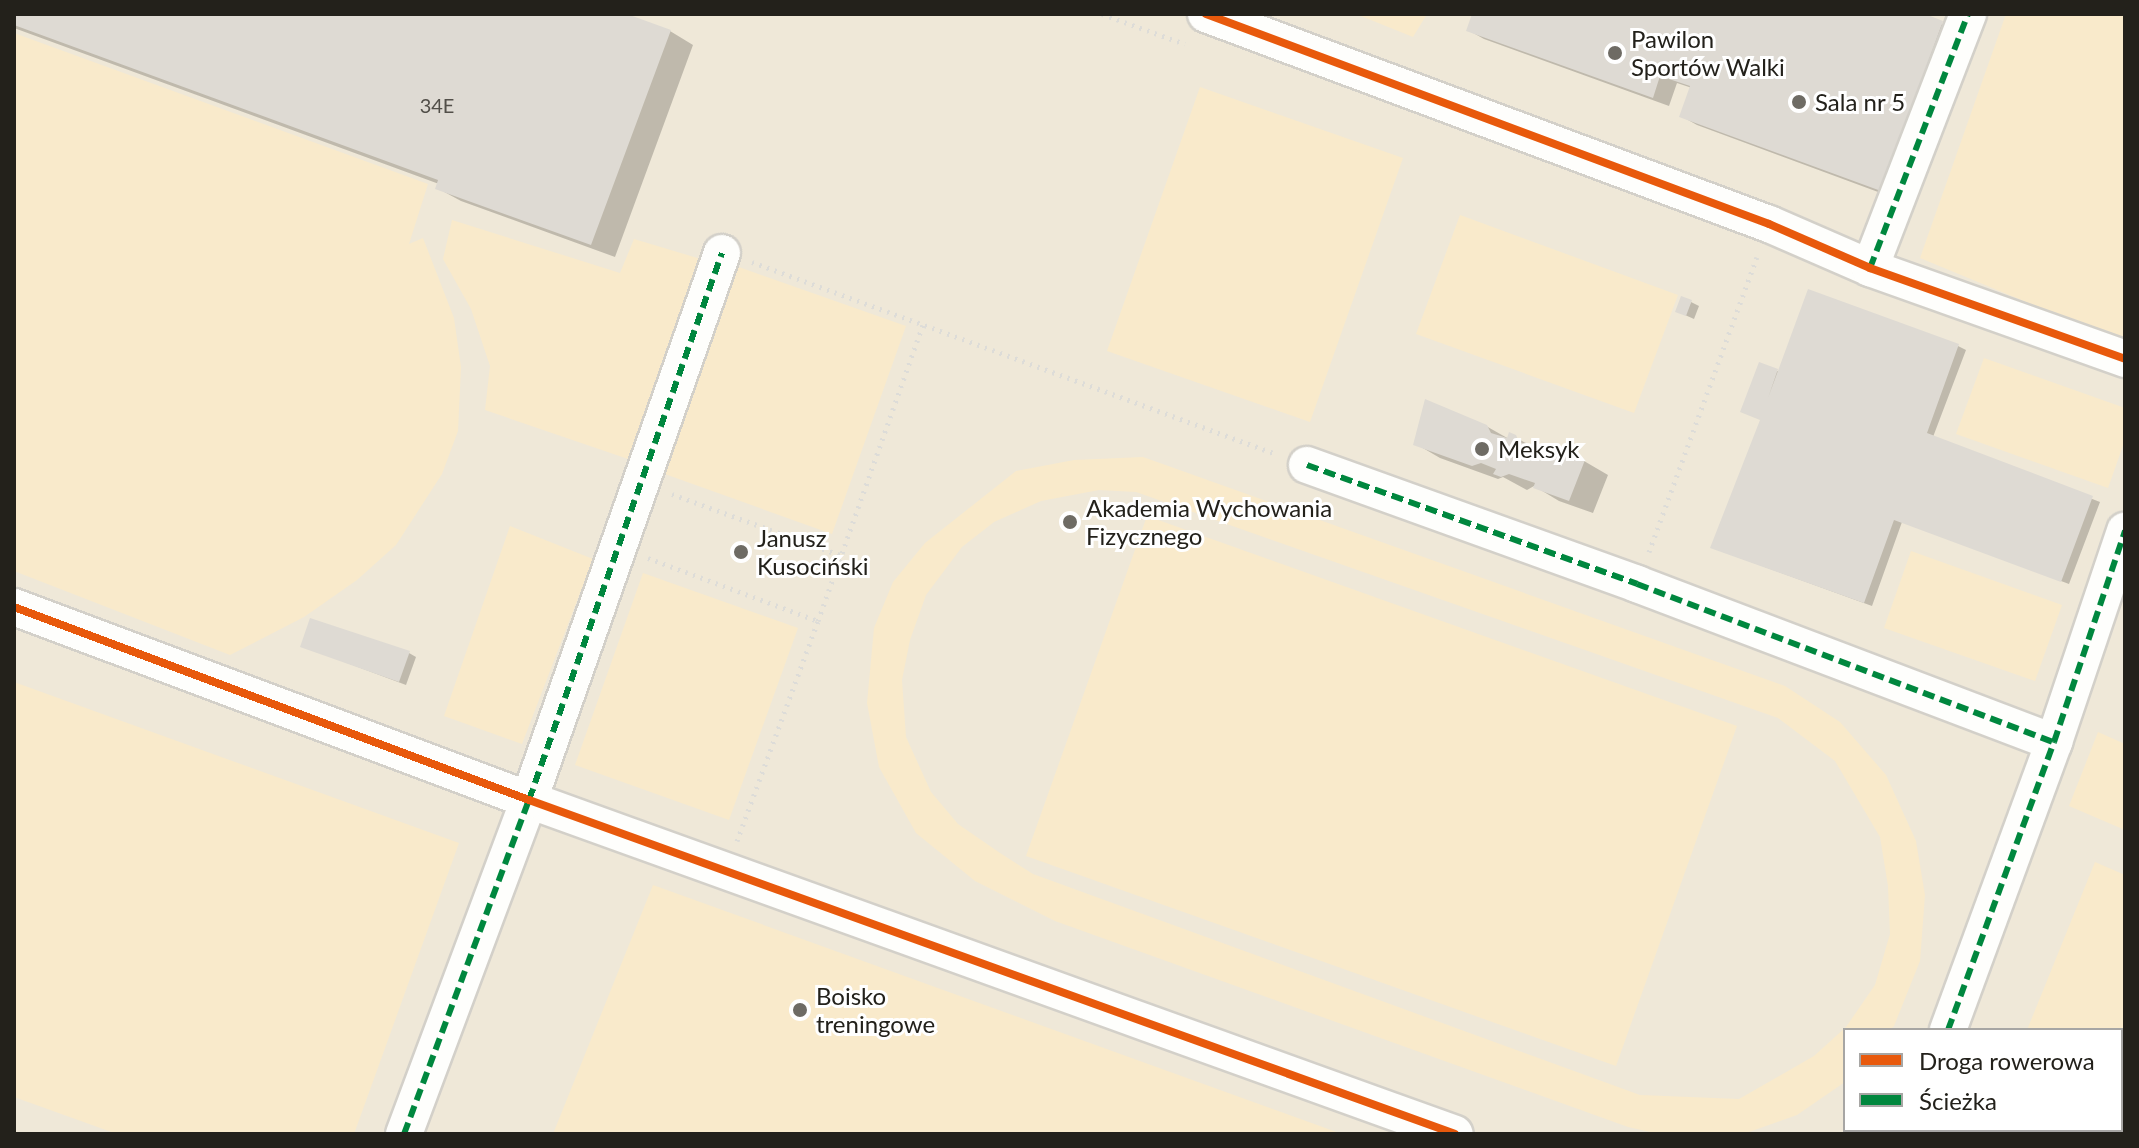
<!DOCTYPE html>
<meta charset="utf-8">
<style>
body{margin:0}
#map{position:relative;width:2139px;height:1148px;overflow:hidden;background:#f9f5ec;font-family:Lato,sans-serif}
div>[style]{position:absolute}
[style*='--x']{left:calc(var(--x)*1px);top:calc(var(--y)*1px);width:calc(var(--w)*1px);rotate:calc(var(--a)*1deg)}
.built>*{inset:0;background:#efe8d8}
.green>*{inset:0;background:#f9eacb}
.shadow>*{inset:0;background:#0003}
.building>*{inset:0;background:#dedad3}
.path>*{height:5px;margin-top:-2.5px;transform-origin:0;background:repeating-linear-gradient(90deg,#dddcd8 0 2px,transparent 0 8px)}
.roads{filter:drop-shadow(2px 0 #d3d0c9) drop-shadow(-2px 0 #d3d0c9) drop-shadow(0 2px #d3d0c9) drop-shadow(0 -2px #d3d0c9)}
.minor>*{height:36px;margin:-18px;padding:0 18px;transform-origin:18px;border-radius:18px;background:#fefefc}
.quiet>*{height:6px;margin-top:-3px;transform-origin:0;background:repeating-linear-gradient(90deg,#00873e 0 12px,transparent 0 18px)}
.cycleway>*{height:8px;margin:-4px;padding:0 4px;transform-origin:4px;border-radius:4px;background:#e8590c}
.dots>*{width:22px;height:22px;translate:-50% -50%;box-sizing:border-box;border:4px solid #fff;border-radius:50%}
span{translate:-50% -50%;white-space:nowrap;text-align:center;line-height:1.15;-webkit-text-stroke:6px #fff;paint-order:stroke}
.number-label{font-size:20px;color:#524f49}
.number-label span{-webkit-text-stroke-width:0}
.poi-label{font-size:24px;color:#23211b}
.left{translate:0 -50%;text-align:left}
.frame{position:absolute;inset:0;border:16px solid #23211b;pointer-events:none}
.legend{position:absolute;left:1843px;top:1028px;width:280px;height:104px;box-sizing:border-box;background:#fff;border:2px solid #a7a6a4;margin:0;padding:10px 14px;list-style:none;font-size:24px;color:#23211b}
.legend li{display:flex;align-items:center;gap:16px;height:40px}
.legend b{width:40px;border:2px solid #a7a6a4}
</style>
<div id="map">
<div class="built">
<i style="clip-path:polygon(evenodd,14px 14px,2125px 14px,2125px 1134px,14px 1134px,14px 14px,1845px 1030px,2121px 1030px,2121px 1130px,1845px 1130px,1845px 1030px)"></i>
</div>
<div class="green">
<i style="clip-path:polygon(1356px 14px,1427px 14px,1413px 37px)"></i>
<i style="clip-path:polygon(2006px 14px,2125px 14px,2125px 343px,1920px 258px)"></i>
<i style="clip-path:polygon(14px 33px,428px 184px,409px 244px,423px 238px,454px 318px,461px 367px,458px 431px,442px 474px,396px 545px,357px 580px,304px 617px,230px 655px,14px 571px)"></i>
<i style="clip-path:polygon(1200px 87px,1403px 158px,1310px 422px,1107px 351px)"></i>
<i style="clip-path:polygon(1460px 215px,1678px 295px,1634px 413px,1416px 334px)"></i>
<i style="clip-path:polygon(452px 220px,620px 273px,634px 239px,704px 260px,631px 460px,485px 410px,490px 366px,471px 309px,443px 259px)"></i>
<i style="clip-path:polygon(736px 266px,906px 326px,832px 534px,662px 473px)"></i>
<i style="clip-path:polygon(1984px 358px,2125px 408px,2125px 440px,2108px 488px,1956px 434px)"></i>
<i style="clip-path:polygon(evenodd,1143px 457px,1785px 686px,1840px 722px,1886px 775px,1916px 841px,1925px 895px,1920px 961px,1894px 1026px,1890px 1030px,1845px 1030px,1845px 1082px,1797px 1115px,1749px 1132px,1659px 1134px,1628px 1127px,1055px 921px,975px 881px,916px 833px,879px 767px,867px 703px,874px 628px,893px 582px,925px 543px,1016px 471px,1074px 460px,1143px 457px,1099px 490px,1136px 492px,1778px 718px,1835px 761px,1880px 837px,1888px 886px,1890px 934px,1875px 985px,1846px 1027px,1814px 1056px,1739px 1099px,1640px 1095px,1033px 874px,1000px 853px,958px 824px,931px 792px,906px 737px,902px 680px,910px 640px,926px 595px,962px 547px,994px 522px,1041px 501px,1099px 490px)"></i>
<i style="clip-path:polygon(1147px 516px,1737px 726px,1616px 1066px,1026px 856px)"></i>
<i style="clip-path:polygon(510px 526px,593px 559px,522px 744px,444px 716px)"></i>
<i style="clip-path:polygon(1911px 551px,2062px 605px,2035px 681px,1884px 628px)"></i>
<i style="clip-path:polygon(643px 573px,798px 628px,729px 820px,575px 765px)"></i>
<i style="clip-path:polygon(14px 682px,459px 843px,354px 1134px,117px 1134px,14px 1097px)"></i>
<i style="clip-path:polygon(2098px 732px,2125px 744px,2125px 830px,2069px 806px)"></i>
<i style="clip-path:polygon(2095px 862px,2125px 875px,2125px 1134px,1984px 1134px,1986px 1130px,2121px 1130px,2121px 1030px,2027px 1030px)"></i>
<i style="clip-path:polygon(653px 885px,1342px 1134px,553px 1134px)"></i>
</div>
<div class="shadow">
<i style="clip-path:polygon(14px 14px,621px 14px,670px 31px,693px 45px,615px 257px,461px 201px,437px 188px,439px 184px,14px 28px)"></i>
<i style="clip-path:polygon(1474px 14px,1918px 14px,1958px 32px,1897px 199px,1697px 125px,1681px 116px,1692px 88px,1677px 83px,1669px 106px,1484px 39px,1468px 30px)"></i>
<i style="clip-path:polygon(1691px 302px,1699px 306px,1694px 319px,1685px 315px)"></i>
<i style="clip-path:polygon(1958px 346px,1966px 350px,1933px 437px,2100px 502px,2069px 584px,1902px 522px,1872px 606px,1713px 548px,1762px 420px,1760px 365px,1780px 372px)"></i>
<i style="clip-path:polygon(1486px 426px,1509px 439px,1515px 437px,1540px 451px,1584px 461px,1608px 475px,1593px 513px,1559px 501px,1534px 486px,1527px 490px,1503px 477px,1498px 479px,1440px 458px,1416px 444px)"></i>
<i style="clip-path:polygon(302px 646px,409px 653px,416px 657px,406px 685px)"></i>
</div>
<div class="building">
<i style="clip-path:polygon(14px 14px,627px 14px,671px 30px,591px 245px,435px 189px,438px 180px,14px 25px)"></i>
<i style="clip-path:polygon(1472px 14px,1925px 14px,1943px 21px,1881px 191px,1679px 117px,1690px 86px,1660px 76px,1653px 98px,1466px 31px)"></i>
<i style="clip-path:polygon(1808px 289px,1959px 344px,1927px 433px,2093px 496px,2061px 582px,1894px 520px,1864px 603px,1710px 548px,1760px 420px,1740px 412px,1759px 362px,1778px 369px,1768px 398px)"></i>
<i style="clip-path:polygon(1681px 296px,1692px 300px,1686px 316px,1675px 312px)"></i>
<i style="clip-path:polygon(1425px 399px,1487px 425px,1491px 433px,1507px 438px,1509px 432px,1516px 435px,1519px 442px,1547px 451px,1548px 446px,1585px 460px,1569px 501px,1533px 488px,1535px 483px,1509px 474px,1501px 477px,1493px 474px,1496px 469px,1481px 463px,1472px 466px,1413px 445px)"></i>
<i style="clip-path:polygon(310px 618px,410px 651px,399px 682px,300px 647px)"></i>
</div>
<div class="path">
<i style="--x:1102;--y:14;--w:88;--a:19.9"></i>
<i style="--x:752;--y:262;--w:558;--a:20.12"></i>
<i style="--x:672;--y:494;--w:179;--a:20"></i>
<i style="--x:1649;--y:552;--w:314;--a:-69.9"></i>
<i style="--x:648;--y:558;--w:181;--a:20.3"></i>
<i style="--x:818;--y:621;--w:314;--a:-70.5"></i>
<i style="--x:737;--y:841;--w:234;--a:-69.8"></i>
</div>
<div class="roads">
<div class="minor">
<i style="--x:1206;--y:14;--w:601;--a:20.46"></i>
<i style="--x:1769;--y:224;--w:110;--a:23.5"></i>
<i style="--x:1870;--y:268;--w:271;--a:19.6"></i>
<i style="--x:1870;--y:268;--w:272;--a:-68.9"></i>
<i style="--x:1307;--y:465;--w:351;--a:19.8"></i>
<i style="--x:1637;--y:584;--w:446;--a:20.8"></i>
<i style="--x:14;--y:607;--w:550;--a:20.54"></i>
<i style="--x:529;--y:800;--w:984;--a:19.83"></i>
<i style="--x:1948;--y:1030;--w:307;--a:-69.8"></i>
<i style="--x:2054;--y:742;--w:223;--a:-71.4"></i>
<i style="--x:404;--y:1134;--w:357;--a:-69.5"></i>
<i style="--x:529;--y:800;--w:580;--a:-70.57"></i>
<i style="--x:1910;--y:1134;--w:4;--a:-76"></i>
</div>
</div>
<div class="quiet">
<i style="--x:1870;--y:268;--w:272;--a:-68.9"></i>
<i style="--x:1307;--y:465;--w:351;--a:19.8"></i>
<i style="--x:1637;--y:584;--w:446;--a:20.8"></i>
<i style="--x:1948;--y:1030;--w:307;--a:-69.8"></i>
<i style="--x:2054;--y:742;--w:223;--a:-71.4"></i>
<i style="--x:404;--y:1134;--w:357;--a:-69.5"></i>
<i style="--x:529;--y:800;--w:580;--a:-70.57"></i>
<i style="--x:1910;--y:1134;--w:4;--a:-76"></i>
</div>
<div class="cycleway">
<i style="--x:1206;--y:14;--w:601;--a:20.46"></i>
<i style="--x:1769;--y:224;--w:110;--a:23.5"></i>
<i style="--x:1870;--y:268;--w:271;--a:19.6"></i>
<i style="--x:14;--y:607;--w:550;--a:20.54"></i>
<i style="--x:529;--y:800;--w:984;--a:19.83"></i>
</div>
<div class="dots">
<i style="left:1615px;top:53px;background:#6e6b64"></i>
<i style="left:1799px;top:102px;background:#6e6b64"></i>
<i style="left:1482px;top:449px;background:#6e6b64"></i>
<i style="left:1070px;top:522px;background:#6e6b64"></i>
<i style="left:741px;top:552px;background:#6e6b64"></i>
<i style="left:800px;top:1010px;background:#6e6b64"></i>
</div>
<div class="number-label">
<span style="left:437px;top:105px">34E</span>
</div>
<div class="poi-label">
<span class="left" style="left:1631px;top:53px">Pawilon<br>Sportów Walki</span>
<span class="left" style="left:1815px;top:102px">Sala nr 5</span>
<span class="left" style="left:1498px;top:449px">Meksyk</span>
<span class="left" style="left:1086px;top:522px">Akademia Wychowania<br>Fizycznego</span>
<span class="left" style="left:757px;top:552px">Janusz<br>Kusociński</span>
<span class="left" style="left:816px;top:1010px">Boisko<br>treningowe</span>
</div>
<div class="frame"></div>
<ul class="legend">
<li><b style="height:10px;background:#e8590c"></b>Droga rowerowa</li>
<li><b style="height:10px;background:#00873e"></b>Ścieżka</li>
</ul>
</div>
